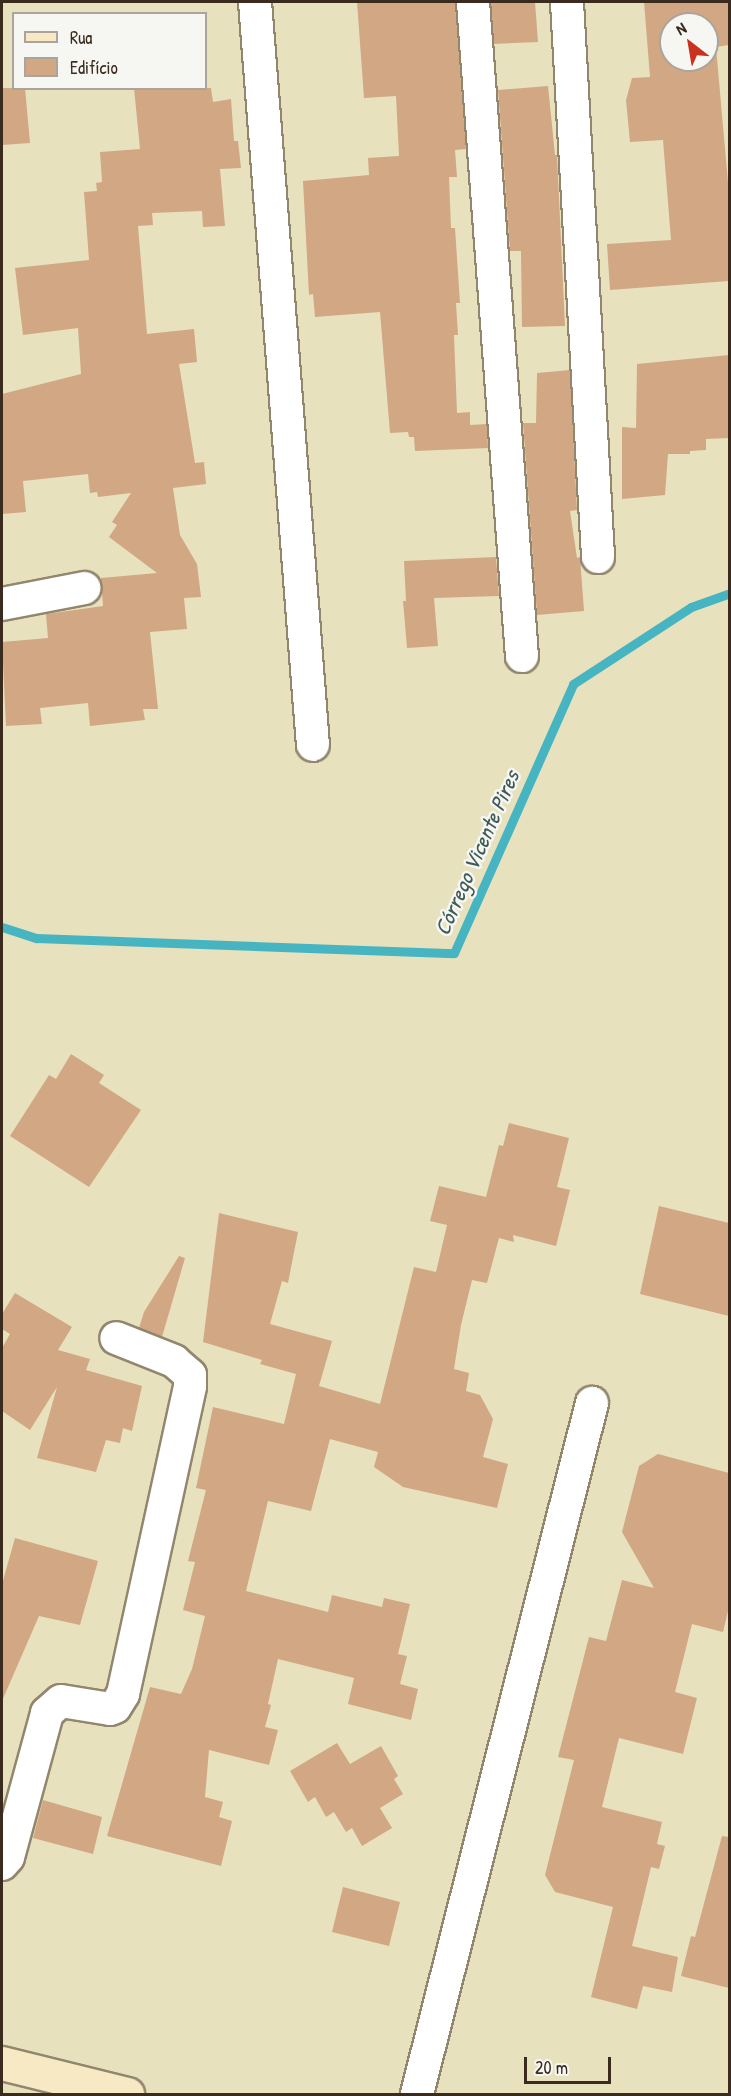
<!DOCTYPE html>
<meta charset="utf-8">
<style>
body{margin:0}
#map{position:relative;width:731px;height:2096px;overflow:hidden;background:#e8e1be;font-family:"Patrick Hand",sans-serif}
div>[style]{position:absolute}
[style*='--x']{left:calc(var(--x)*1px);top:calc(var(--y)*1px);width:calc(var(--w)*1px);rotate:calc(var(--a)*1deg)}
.stream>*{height:9px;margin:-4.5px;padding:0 4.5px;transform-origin:4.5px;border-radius:4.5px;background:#47b5c1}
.building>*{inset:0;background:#d1a883}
.roads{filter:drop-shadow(2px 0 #92866e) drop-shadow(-2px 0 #92866e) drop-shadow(0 2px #92866e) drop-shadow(0 -2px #92866e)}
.street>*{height:32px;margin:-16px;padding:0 16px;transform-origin:16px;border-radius:16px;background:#fff}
.secondary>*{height:33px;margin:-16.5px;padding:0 16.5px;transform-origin:16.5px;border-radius:16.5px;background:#f7e9c3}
span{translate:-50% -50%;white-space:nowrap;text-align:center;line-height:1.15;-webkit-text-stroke:5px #f6f6f2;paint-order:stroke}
.water-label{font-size:22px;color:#3f5b57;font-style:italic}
.frame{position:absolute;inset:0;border:3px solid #3b2a1e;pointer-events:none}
.legend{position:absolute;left:12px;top:12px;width:195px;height:78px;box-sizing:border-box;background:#f6f6f2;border:2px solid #aba49d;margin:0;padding:8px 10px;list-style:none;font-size:18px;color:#3b2a1e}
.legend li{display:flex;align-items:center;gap:12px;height:30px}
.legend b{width:30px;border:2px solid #aba49d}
.north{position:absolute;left:659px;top:12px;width:60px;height:60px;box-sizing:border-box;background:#f6f6f2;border:2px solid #aba49d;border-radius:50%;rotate:329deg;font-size:16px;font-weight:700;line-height:24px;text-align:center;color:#3b2a1e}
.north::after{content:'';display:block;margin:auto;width:21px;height:27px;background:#c8321e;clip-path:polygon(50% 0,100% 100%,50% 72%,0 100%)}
.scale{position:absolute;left:524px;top:2057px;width:87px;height:27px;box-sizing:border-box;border:3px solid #3b2a1e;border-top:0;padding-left:8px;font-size:18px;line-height:21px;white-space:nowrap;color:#3b2a1e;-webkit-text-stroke:4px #f6f6f2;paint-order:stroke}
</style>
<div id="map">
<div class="stream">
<i style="--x:2;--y:927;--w:36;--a:18"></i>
<i style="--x:36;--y:938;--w:418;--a:2.1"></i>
<i style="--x:454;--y:953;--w:294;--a:-66.1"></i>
<i style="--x:573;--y:684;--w:141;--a:-33.1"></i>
<i style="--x:691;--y:607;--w:41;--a:-19.7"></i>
</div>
<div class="building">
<i style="clip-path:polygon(357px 2px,455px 2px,466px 149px,455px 150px,457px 177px,449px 177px,451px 228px,455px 228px,460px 303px,456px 303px,458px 335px,454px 335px,457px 413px,470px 412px,470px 425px,487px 424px,488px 448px,415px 451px,414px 437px,409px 437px,408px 432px,390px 433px,380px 312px,315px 317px,313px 294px,309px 295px,303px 181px,369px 175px,368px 158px,399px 156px,396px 96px,364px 98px)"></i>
<i style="clip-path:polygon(491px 2px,535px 2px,538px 42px,494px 44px)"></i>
<i style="clip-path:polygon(evenodd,644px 2px,729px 2px,729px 45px,716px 47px,729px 194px,729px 281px,610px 290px,607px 244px,671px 240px,663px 140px,630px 142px,626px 100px,632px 78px,650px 77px,644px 2px,671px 24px,707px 24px,707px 60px,671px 60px,671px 24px)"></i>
<i style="clip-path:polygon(548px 86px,555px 155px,557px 155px,565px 326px,522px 327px,521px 251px,510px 251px,498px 90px)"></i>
<i style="clip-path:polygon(2px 88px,25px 88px,30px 143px,2px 145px)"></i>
<i style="clip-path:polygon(134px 88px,211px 88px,213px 102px,231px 99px,234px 141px,238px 141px,241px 168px,220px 169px,225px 226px,203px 227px,202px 211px,152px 213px,153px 225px,138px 226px,147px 334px,194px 329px,197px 362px,179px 364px,195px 463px,204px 462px,206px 484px,173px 488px,180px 535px,197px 564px,201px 597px,184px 598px,187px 629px,150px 632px,158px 709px,143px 709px,145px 720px,90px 726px,88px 703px,40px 708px,42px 724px,6px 726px,2px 642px,48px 638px,46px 614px,103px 606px,101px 578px,157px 573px,109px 537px,117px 525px,112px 522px,131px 493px,98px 497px,97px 492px,90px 493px,88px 474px,23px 481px,26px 512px,2px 514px,2px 394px,81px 374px,78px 328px,23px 335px,15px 268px,89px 260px,84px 192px,97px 191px,96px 183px,102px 182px,100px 152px,140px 149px)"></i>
<i style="clip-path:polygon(729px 355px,729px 438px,706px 439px,706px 450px,690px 451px,690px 454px,668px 454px,665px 495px,622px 499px,622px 427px,636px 428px,637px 364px)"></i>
<i style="clip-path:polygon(570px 370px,577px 510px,570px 511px,577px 558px,580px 557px,584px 611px,537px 615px,523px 423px,536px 423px,537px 373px)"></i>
<i style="clip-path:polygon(496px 557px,499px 596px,434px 598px,438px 646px,407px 648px,403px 601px,406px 601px,404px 561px)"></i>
<i style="clip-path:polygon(71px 1054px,104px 1075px,99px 1083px,141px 1110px,89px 1187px,10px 1136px,49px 1075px,56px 1079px)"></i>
<i style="clip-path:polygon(509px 1123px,569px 1138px,557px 1187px,570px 1190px,556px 1246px,513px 1235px,514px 1242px,499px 1238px,487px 1283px,472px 1280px,461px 1325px,454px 1369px,469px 1373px,466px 1391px,480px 1395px,493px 1419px,483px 1457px,508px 1464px,497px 1508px,403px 1487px,374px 1467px,378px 1452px,330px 1439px,311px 1511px,268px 1501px,246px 1591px,328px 1612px,332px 1595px,382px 1607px,384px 1598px,410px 1604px,398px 1654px,407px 1656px,400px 1684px,418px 1689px,411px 1720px,348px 1704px,354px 1678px,278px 1659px,268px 1704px,271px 1705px,265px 1727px,278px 1730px,269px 1765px,209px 1750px,205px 1797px,223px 1802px,219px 1817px,232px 1821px,221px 1866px,107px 1836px,150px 1687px,181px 1694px,192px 1669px,205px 1616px,183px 1610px,195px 1562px,188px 1561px,206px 1490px,196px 1488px,213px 1407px,284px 1424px,296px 1374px,260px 1364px,262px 1360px,203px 1342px,219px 1213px,298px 1232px,288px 1283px,282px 1281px,270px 1324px,332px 1341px,319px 1386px,380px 1404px,414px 1267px,436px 1272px,447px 1225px,430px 1221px,439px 1186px,486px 1197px,499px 1145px,503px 1146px)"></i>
<i style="clip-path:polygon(659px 1206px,729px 1223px,729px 1316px,640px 1294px)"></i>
<i style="clip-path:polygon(179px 1256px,185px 1258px,162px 1337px,139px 1328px,144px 1312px)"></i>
<i style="clip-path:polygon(15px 1293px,72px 1327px,58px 1350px,90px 1359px,86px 1370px,142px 1386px,132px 1431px,123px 1428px,120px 1443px,106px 1440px,96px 1472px,37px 1458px,57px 1387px,30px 1430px,2px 1411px,2px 1348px,10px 1334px,2px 1329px,2px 1314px)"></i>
<i style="clip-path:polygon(658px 1454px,729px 1473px,729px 1607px,723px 1632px,692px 1624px,675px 1692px,697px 1698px,683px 1754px,619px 1738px,602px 1807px,662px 1822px,657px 1844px,665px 1846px,659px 1869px,651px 1867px,632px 1946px,678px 1957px,672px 1992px,643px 1986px,637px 2009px,591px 1997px,613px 1907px,555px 1892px,545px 1875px,574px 1760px,558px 1757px,589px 1637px,606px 1641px,622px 1580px,654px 1588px,622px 1532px,639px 1466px)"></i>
<i style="clip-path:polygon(15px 1538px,98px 1561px,80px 1625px,39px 1616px,2px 1701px,2px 1584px)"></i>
<i style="clip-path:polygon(337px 1743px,350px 1764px,381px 1746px,398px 1776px,394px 1779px,403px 1794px,380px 1808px,392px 1828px,362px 1846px,352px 1828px,346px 1832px,334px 1812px,326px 1817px,315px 1797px,308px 1802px,290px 1771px)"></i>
<i style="clip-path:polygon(43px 1800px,102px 1817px,93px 1854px,33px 1838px)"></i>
<i style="clip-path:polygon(722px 1836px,729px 1837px,729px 1988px,681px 1976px,691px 1936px,695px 1937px)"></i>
<i style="clip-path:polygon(343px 1887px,400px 1902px,389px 1946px,332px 1932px)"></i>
</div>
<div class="roads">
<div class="street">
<i style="--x:255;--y:2;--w:745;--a:85.54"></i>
<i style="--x:473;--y:2;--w:656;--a:85.72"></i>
<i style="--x:567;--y:2;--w:556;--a:86.8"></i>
<i style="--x:2;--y:604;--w:84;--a:-11"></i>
<i style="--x:2;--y:1864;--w:9;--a:-49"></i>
<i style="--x:8;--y:1857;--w:149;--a:-74.8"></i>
<i style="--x:47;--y:1713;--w:18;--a:-41"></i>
<i style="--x:61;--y:1701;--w:50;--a:9.3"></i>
<i style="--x:110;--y:1709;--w:5;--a:-22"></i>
<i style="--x:115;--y:1707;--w:15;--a:-58"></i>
<i style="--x:123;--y:1694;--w:315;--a:-77.7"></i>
<i style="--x:190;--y:1386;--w:11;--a:-90"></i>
<i style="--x:190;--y:1375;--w:21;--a:-139"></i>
<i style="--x:174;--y:1361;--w:62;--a:-158.4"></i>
<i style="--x:417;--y:2094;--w:713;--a:-75.79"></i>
</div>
<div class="secondary">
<i style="--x:2;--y:2063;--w:129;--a:13.9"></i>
</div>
</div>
<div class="water-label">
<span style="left:477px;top:853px;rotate:-66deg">Córrego Vicente Pires</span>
</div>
<div class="frame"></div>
<ul class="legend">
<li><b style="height:8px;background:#f7e9c3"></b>Rua</li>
<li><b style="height:16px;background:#d1a883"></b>Edifício</li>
</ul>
<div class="north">N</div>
<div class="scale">20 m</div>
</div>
